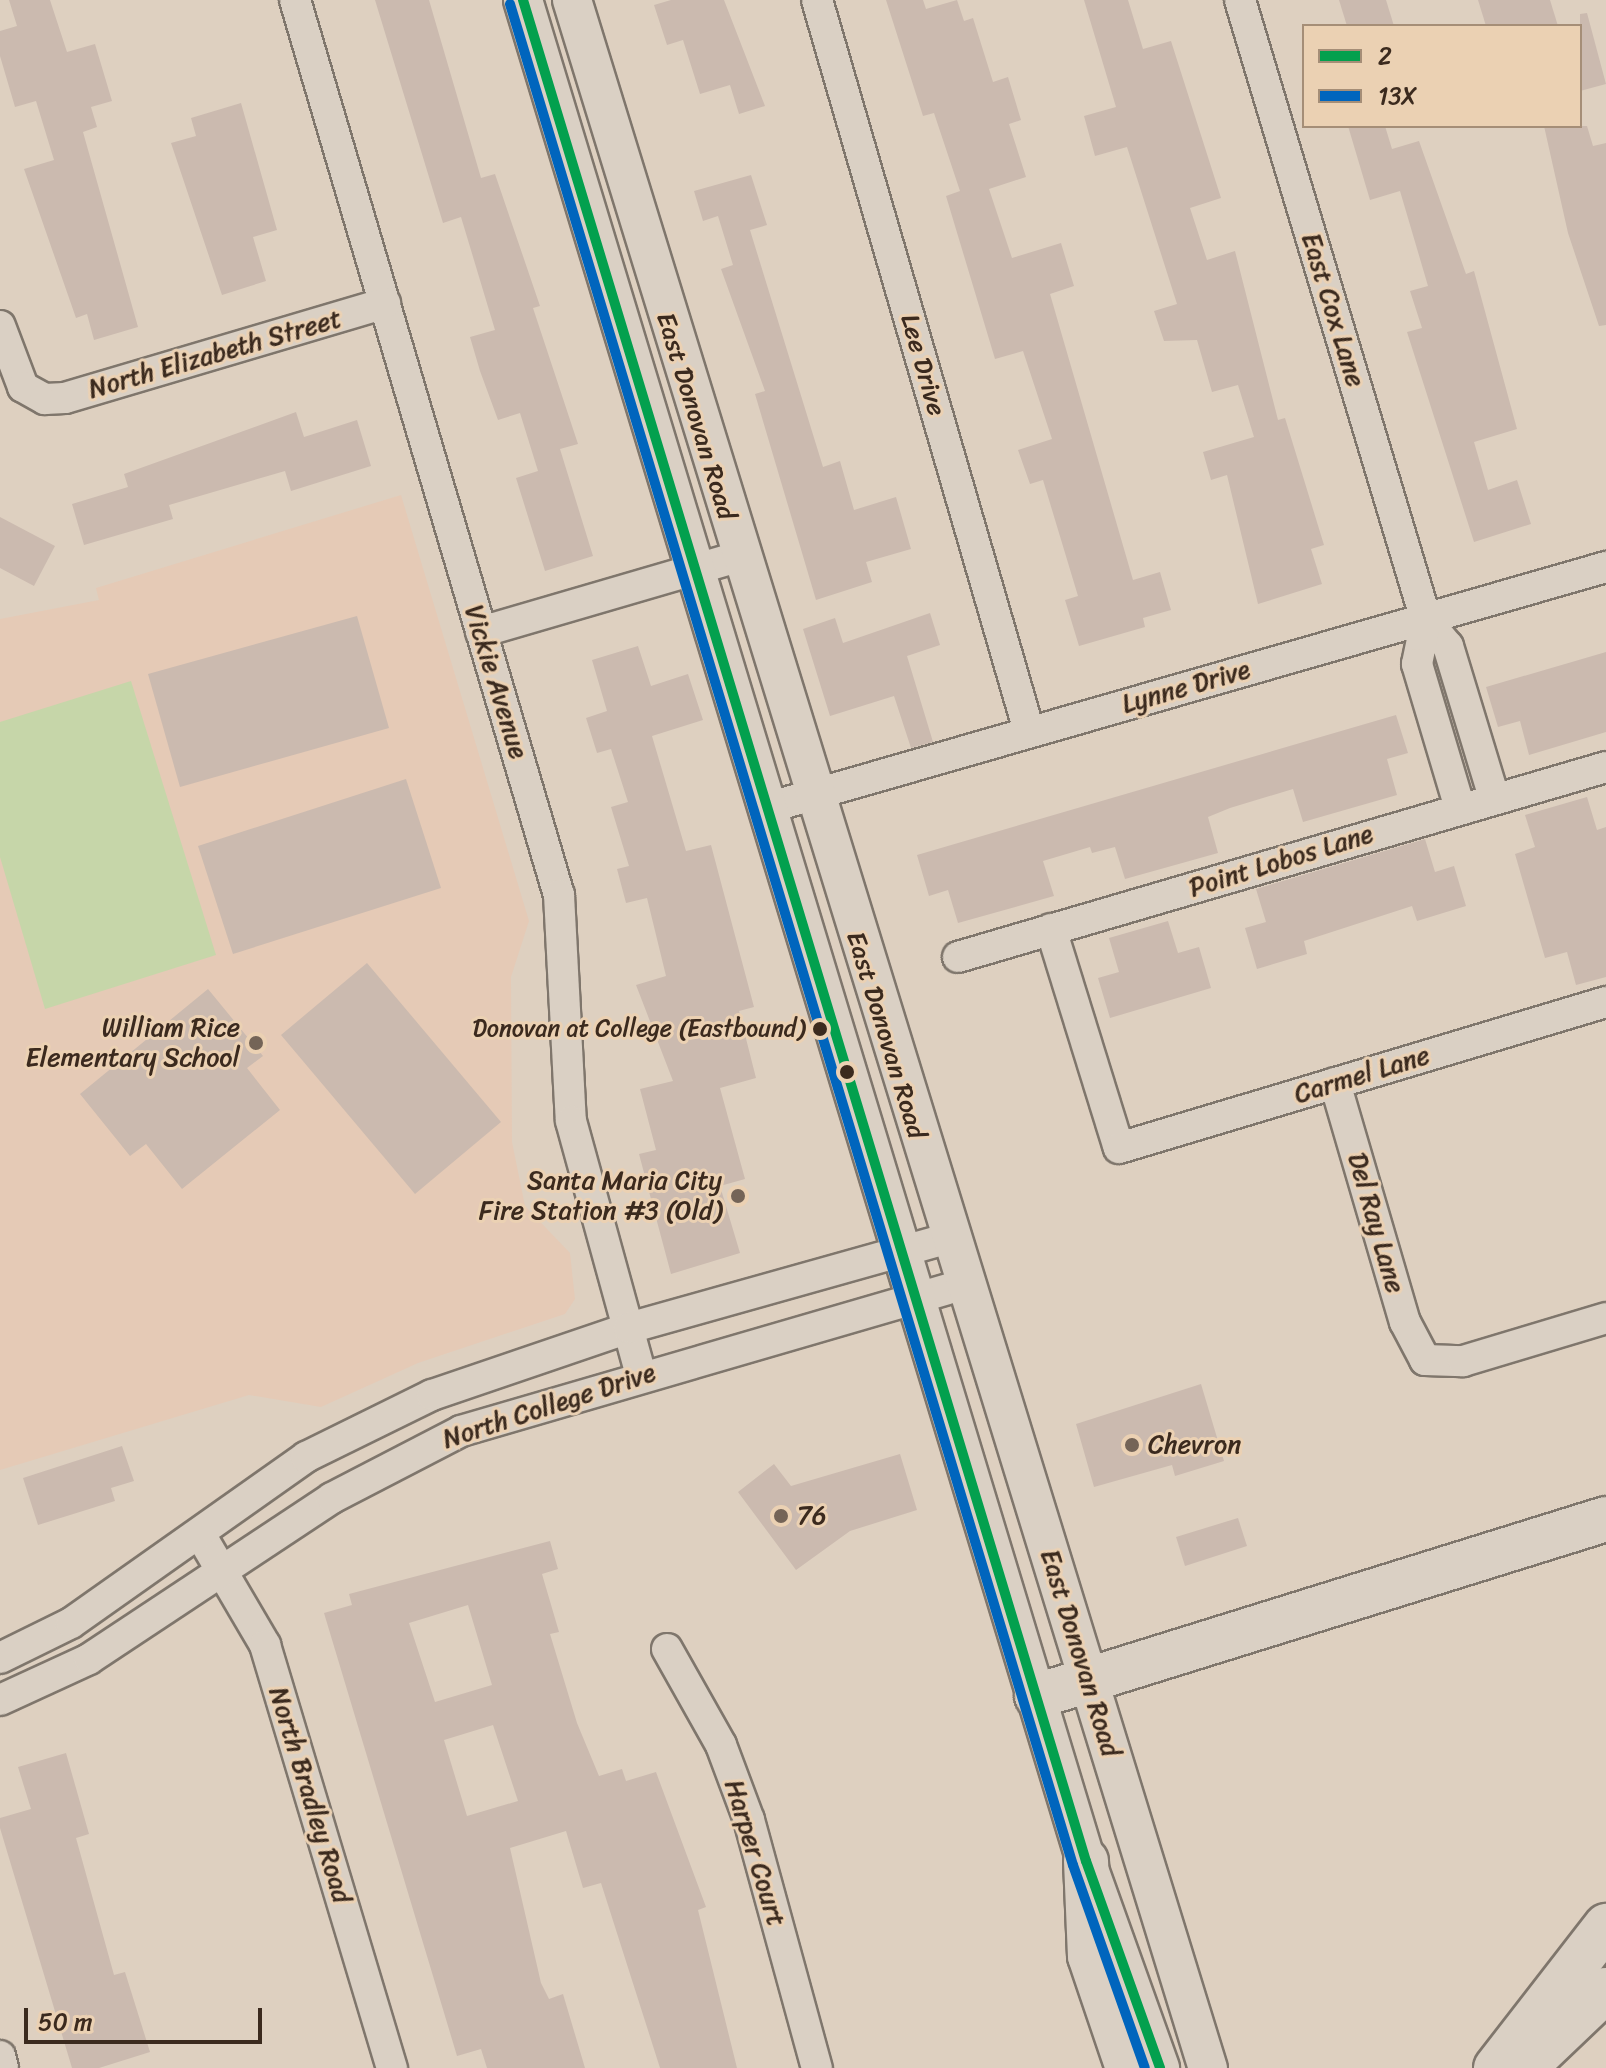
<!DOCTYPE html>
<style>
body{margin:0}
#map{position:relative;width:1606px;height:2068px;overflow:hidden;background:#ded0c0;font-family:Sriracha,sans-serif}
div>[style]{position:absolute}
[style*='--x']{left:calc(var(--x)*1px);top:calc(var(--y)*1px);width:calc(var(--w)*1px);rotate:calc(var(--a)*1deg)}
.built>*{inset:0;background:#e5cab6}
.green>*{inset:0;background:#c6d6a9}
.building>*{inset:0;background:#cbbaaf}
.roads{filter:drop-shadow(2px 0 #7f766c) drop-shadow(-2px 0 #7f766c) drop-shadow(0 2px #7f766c) drop-shadow(0 -2px #7f766c)}
.minor>*{height:30px;margin:-15px;padding:0 15px;transform-origin:15px;border-radius:15px;background:#dad0c4}
.major>*{height:38px;margin:-19px;padding:0 19px;transform-origin:19px;border-radius:19px;background:#dad0c4}
.highway>*{height:44px;margin:-22px;padding:0 22px;transform-origin:22px;border-radius:22px;background:#dad0c4}
.bus-1>*{height:10px;margin:-5px;padding:0 5px;transform-origin:5px;border-radius:5px;background:#03a04e}
.bus-2>*{height:10px;margin:-5px;padding:0 5px;transform-origin:5px;border-radius:5px;background:#0065bd}
.dots>*{width:22px;height:22px;translate:-50% -50%;box-sizing:border-box;border:4px solid #ebd1b3;border-radius:50%}
span{translate:-50% -50%;white-space:nowrap;text-align:center;line-height:1.15;-webkit-text-stroke:6px #ebd1b3;paint-order:stroke}
.bus-label{font-size:24px;color:#3b2a1e}
.right{translate:-100% -50%;text-align:right}
.street-label{font-size:26px;color:#3b2a1e}
.poi-label{font-size:26px;color:#3b2a1e}
.left{translate:0 -50%;text-align:left}
.legend{position:absolute;left:1302px;top:24px;width:280px;height:104px;box-sizing:border-box;background:#ebd1b3;border:2px solid #a58e77;margin:0;padding:10px 14px;list-style:none;font-size:24px;color:#3b2a1e}
.legend li{display:flex;align-items:center;gap:16px;height:40px}
.legend b{width:40px;border:2px solid #a58e77}
.scale{position:absolute;left:24px;top:2008px;width:238px;height:36px;box-sizing:border-box;border:4px solid #3b2a1e;border-top:0;padding-left:10px;font-size:24px;line-height:28px;white-space:nowrap;color:#3b2a1e;-webkit-text-stroke:6px #ebd1b3;paint-order:stroke}
</style>
<div id="map">
<div class="built">
<i style="clip-path:polygon(401px 495px,529px 921px,511px 977px,512px 1142px,525px 1206px,570px 1253px,575px 1299px,565px 1314px,418px 1363px,321px 1407px,249px 1395px,0 1470px,0 619px,99px 600px,96px 588px)"></i>
</div>
<div class="green">
<i style="clip-path:polygon(131px 681px,216px 955px,45px 1009px,0 857px,0 722px)"></i>
</div>
<div class="building">
<i style="clip-path:polygon(9px 0,50px 0,67px 52px,95px 44px,112px 101px,91px 107px,97px 127px,83px 132px,138px 327px,94px 340px,87px 314px,76px 318px,24px 169px,54px 160px,36px 101px,15px 107px,0 56px,0 31px,17px 26px)"></i>
<i style="clip-path:polygon(375px 0,429px 0,481px 178px,495px 174px,540px 306px,533px 308px,578px 444px,560px 449px,593px 556px,545px 571px,516px 478px,538px 471px,520px 413px,498px 420px,480px 371px,470px 337px,495px 330px,461px 217px,443px 223px)"></i>
<i style="clip-path:polygon(671px 0,724px 0,765px 106px,739px 114px,730px 85px,700px 94px,683px 40px,667px 45px,654px 5px)"></i>
<i style="clip-path:polygon(886px 0,923px 0,926px 9px,957px 0,964px 21px,973px 18px,993px 82px,1008px 77px,1021px 120px,1009px 124px,1026px 177px,989px 189px,1012px 258px,1061px 243px,1074px 286px,1050px 294px,1133px 580px,1160px 572px,1171px 610px,1143px 618px,1145px 627px,1079px 646px,1065px 600px,1078px 596px,1043px 480px,1030px 484px,1018px 450px,1052px 439px,1023px 351px,995px 359px,946px 196px,960px 191px,934px 113px,923px 116px)"></i>
<i style="clip-path:polygon(1084px 0,1128px 0,1143px 49px,1171px 41px,1221px 198px,1190px 208px,1207px 260px,1235px 251px,1278px 420px,1285px 418px,1324px 545px,1311px 549px,1322px 584px,1258px 604px,1227px 475px,1211px 480px,1203px 452px,1254px 437px,1238px 385px,1212px 392px,1197px 340px,1164px 341px,1154px 311px,1177px 304px,1127px 147px,1095px 156px,1084px 116px,1116px 107px)"></i>
<i style="clip-path:polygon(1339px 0,1386px 0,1394px 26px,1347px 26px)"></i>
<i style="clip-path:polygon(1478px 0,1550px 0,1558px 26px,1486px 26px)"></i>
<i style="clip-path:polygon(1587px 13px,1606px 84px,1580px 91px,1580px 14px)"></i>
<i style="clip-path:polygon(241px 103px,277px 230px,253px 237px,266px 281px,222px 295px,171px 143px,196px 136px,191px 118px)"></i>
<i style="clip-path:polygon(1348px 126px,1385px 126px,1392px 149px,1419px 141px,1466px 274px,1474px 271px,1517px 429px,1474px 442px,1488px 490px,1517px 480px,1531px 524px,1474px 542px,1407px 332px,1422px 328px,1410px 291px,1428px 286px,1400px 191px,1370px 200px)"></i>
<i style="clip-path:polygon(1544px 126px,1587px 126px,1593px 146px,1606px 143px,1606px 325px,1599px 326px,1568px 233px)"></i>
<i style="clip-path:polygon(751px 175px,767px 225px,750px 230px,823px 467px,840px 461px,854px 510px,896px 497px,911px 549px,866px 562px,872px 582px,816px 600px,755px 394px,765px 391px,721px 269px,733px 265px,718px 216px,703px 221px,694px 191px)"></i>
<i style="clip-path:polygon(296px 412px,304px 437px,357px 420px,371px 466px,291px 491px,285px 471px,169px 505px,173px 519px,84px 545px,72px 504px,128px 487px,124px 474px)"></i>
<i style="clip-path:polygon(0 517px,55px 546px,34px 586px,0 568px)"></i>
<i style="clip-path:polygon(930px 613px,940px 645px,907px 656px,933px 742px,911px 748px,894px 696px,830px 716px,803px 629px,835px 618px,843px 643px)"></i>
<i style="clip-path:polygon(357px 616px,389px 728px,180px 787px,148px 674px)"></i>
<i style="clip-path:polygon(638px 646px,651px 686px,688px 674px,703px 720px,652px 736px,686px 851px,711px 845px,754px 1007px,739px 1011px,756px 1078px,720px 1088px,745px 1179px,720px 1186px,740px 1253px,671px 1274px,639px 1154px,656px 1150px,640px 1089px,673px 1081px,636px 985px,666px 976px,647px 898px,626px 903px,617px 869px,629px 866px,611px 807px,628px 802px,611px 749px,597px 753px,586px 718px,607px 711px,592px 660px)"></i>
<i style="clip-path:polygon(1606px 652px,1606px 732px,1529px 755px,1520px 721px,1498px 727px,1486px 687px)"></i>
<i style="clip-path:polygon(1396px 715px,1408px 753px,1387px 759px,1397px 795px,1303px 822px,1293px 789px,1230px 808px,1208px 817px,1218px 853px,1125px 879px,1115px 847px,1092px 853px,1090px 847px,1043px 861px,1054px 896px,958px 923px,948px 890px,929px 896px,917px 855px)"></i>
<i style="clip-path:polygon(406px 779px,441px 888px,233px 954px,198px 846px)"></i>
<i style="clip-path:polygon(1587px 797px,1597px 830px,1606px 827px,1606px 977px,1576px 985px,1567px 952px,1545px 958px,1515px 854px,1535px 847px,1525px 815px)"></i>
<i style="clip-path:polygon(1425px 839px,1435px 872px,1454px 866px,1466px 906px,1417px 921px,1412px 906px,1304px 941px,1307px 954px,1257px 969px,1245px 928px,1266px 922px,1256px 889px)"></i>
<i style="clip-path:polygon(1168px 921px,1178px 953px,1199px 947px,1211px 988px,1110px 1018px,1098px 978px,1119px 972px,1109px 938px)"></i>
<i style="clip-path:polygon(367px 963px,501px 1122px,415px 1194px,281px 1035px)"></i>
<i style="clip-path:polygon(208px 989px,263px 1056px,247px 1068px,280px 1110px,182px 1189px,146px 1144px,130px 1156px,80px 1094px)"></i>
<i style="clip-path:polygon(1201px 1384px,1224px 1461px,1175px 1476px,1172px 1465px,1094px 1487px,1076px 1424px)"></i>
<i style="clip-path:polygon(122px 1446px,134px 1481px,111px 1488px,115px 1501px,38px 1525px,23px 1478px)"></i>
<i style="clip-path:polygon(900px 1454px,917px 1510px,850px 1531px,796px 1570px,738px 1492px,774px 1464px,791px 1486px)"></i>
<i style="clip-path:polygon(1238px 1518px,1247px 1546px,1185px 1566px,1176px 1537px)"></i>
<i style="clip-path:polygon(evenodd,550px 1541px,558px 1569px,542px 1574px,559px 1632px,550px 1634px,577px 1723px,599px 1776px,622px 1769px,626px 1781px,656px 1772px,706px 1907px,698px 1910px,737px 2068px,660px 2068px,601px 1883px,583px 1888px,566px 1831px,510px 1848px,541px 1983px,549px 1999px,563px 1994px,585px 2068px,487px 2068px,481px 2049px,457px 2056px,324px 1613px,352px 1605px,349px 1594px,550px 1541px,468px 1605px,492px 1685px,435px 1702px,409px 1623px,468px 1605px,550px 1541px,493px 1725px,518px 1801px,467px 1816px,444px 1740px,493px 1725px)"></i>
<i style="clip-path:polygon(66px 1753px,89px 1834px,76px 1838px,114px 1975px,125px 1972px,150px 2052px,99px 2068px,72px 2068px,0 1828px,0 1818px,31px 1809px,18px 1767px)"></i>
</div>
<div class="roads">
<div class="minor">
<i style="--x:295;--y:0;--w:933;--a:73.57"></i>
<i style="--x:559;--y:895;--w:226;--a:87"></i>
<i style="--x:571;--y:1121;--w:263;--a:74.6"></i>
<i style="--x:817;--y:0;--w:761;--a:73.83"></i>
<i style="--x:1240;--y:0;--w:647;--a:73.3"></i>
<i style="--x:1426;--y:620;--w:34;--a:50"></i>
<i style="--x:1448;--y:646;--w:158;--a:73.1"></i>
<i style="--x:0;--y:326;--w:65;--a:69.3"></i>
<i style="--x:23;--y:387;--w:25;--a:29"></i>
<i style="--x:45;--y:399;--w:20;--a:-3"></i>
<i style="--x:65;--y:398;--w:334;--a:-16.5"></i>
<i style="--x:1426;--y:620;--w:45;--a:101.6"></i>
<i style="--x:1417;--y:664;--w:150;--a:73.4"></i>
<i style="--x:481;--y:632;--w:268;--a:-16.3"></i>
<i style="--x:767;--y:808;--w:873;--a:-16.03"></i>
<i style="--x:1051;--y:929;--w:229;--a:72.8"></i>
<i style="--x:1119;--y:1148;--w:508;--a:-16.69"></i>
<i style="--x:958;--y:957;--w:675;--a:-16.34"></i>
<i style="--x:1335;--y:1083;--w:249;--a:73.7"></i>
<i style="--x:1405;--y:1322;--w:43;--a:62.2"></i>
<i style="--x:1425;--y:1360;--w:38;--a:2"></i>
<i style="--x:1463;--y:1361;--w:149;--a:-16.7"></i>
<i style="--x:200;--y:1534;--w:129;--a:59.6"></i>
<i style="--x:265;--y:1645;--w:442;--a:73.3"></i>
<i style="--x:667;--y:1649;--w:110;--a:60.6"></i>
<i style="--x:721;--y:1745;--w:80;--a:69.5"></i>
<i style="--x:749;--y:1820;--w:257;--a:74.7"></i>
<i style="--x:0;--y:1658;--w:79;--a:-26.2"></i>
<i style="--x:71;--y:1623;--w:288;--a:-35.2"></i>
<i style="--x:306;--y:1457;--w:140;--a:-26.2"></i>
<i style="--x:432;--y:1395;--w:208;--a:-18.8"></i>
<i style="--x:629;--y:1328;--w:333;--a:-15.7"></i>
<i style="--x:0;--y:1700;--w:98;--a:-24.7"></i>
<i style="--x:89;--y:1659;--w:291;--a:-33.5"></i>
<i style="--x:332;--y:1498;--w:145;--a:-27.4"></i>
<i style="--x:461;--y:1431;--w:525;--a:-16.26"></i>
<i style="--x:0;--y:2056;--w:12;--a:76"></i>
</div>
<div class="major">
<i style="--x:523;--y:0;--w:1944;--a:73.17"></i>
<i style="--x:1086;--y:1861;--w:220;--a:70.3"></i>
<i style="--x:572;--y:0;--w:2164;--a:72.91"></i>
</div>
<div class="highway">
<i style="--x:1037;--y:1696;--w:596;--a:-17.28"></i>
<i style="--x:1086;--y:1861;--w:95;--a:87.6"></i>
<i style="--x:1090;--y:1956;--w:118;--a:71.3"></i>
<i style="--x:1496;--y:2068;--w:180;--a:-52.2"></i>
<i style="--x:1524;--y:2068;--w:113;--a:-43.6"></i>
</div>
</div>
<div class="bus-1">
<i style="--x:523;--y:0;--w:1944;--a:73.17"></i>
<i style="--x:1086;--y:1861;--w:220;--a:70.3"></i>
</div>
<div class="bus-2">
<i style="--x:510;--y:4;--w:1944;--a:73.17"></i>
<i style="--x:1073;--y:1865;--w:215;--a:70.5"></i>
</div>
<div class="dots">
<i style="left:820px;top:1029px;background:#3b2a1e"></i>
<i style="left:256px;top:1043px;background:#746457"></i>
<i style="left:847px;top:1072px;background:#3b2a1e"></i>
<i style="left:738px;top:1196px;background:#746457"></i>
<i style="left:1132px;top:1445px;background:#746457"></i>
<i style="left:781px;top:1516px;background:#746457"></i>
</div>
<div class="bus-label">
<span class="right" style="left:805px;top:1029px">Donovan at College (Eastbound)</span>
</div>
<div class="street-label">
<span style="left:1333px;top:310px;rotate:73deg">East Cox Lane</span>
<span style="left:215px;top:354px;rotate:-16deg">North Elizabeth Street</span>
<span style="left:923px;top:365px;rotate:74deg">Lee Drive</span>
<span style="left:696px;top:416px;rotate:73deg">East Donovan Road</span>
<span style="left:496px;top:682px;rotate:73deg">Vickie Avenue</span>
<span style="left:1186px;top:687px;rotate:-16deg">Lynne Drive</span>
<span style="left:1281px;top:861px;rotate:-17deg">Point Lobos Lane</span>
<span style="left:886px;top:1035px;rotate:73deg">East Donovan Road</span>
<span style="left:1362px;top:1075px;rotate:-17deg">Carmel Lane</span>
<span style="left:1376px;top:1223px;rotate:74deg">Del Ray Lane</span>
<span style="left:549px;top:1406px;rotate:-18deg">North College Drive</span>
<span style="left:1080px;top:1653px;rotate:73deg">East Donovan Road</span>
<span style="left:310px;top:1795px;rotate:73deg">North Bradley Road</span>
<span style="left:755px;top:1853px;rotate:73deg">Harper Court</span>
</div>
<div class="poi-label">
<span class="right" style="left:240px;top:1043px">William Rice<br>Elementary School</span>
<span class="right" style="left:722px;top:1196px">Santa Maria City<br>Fire Station #3 (Old)</span>
<span class="left" style="left:1148px;top:1445px">Chevron</span>
<span class="left" style="left:797px;top:1516px">76</span>
</div>
<ul class="legend">
<li><b style="height:10px;background:#03a04e"></b>2</li>
<li><b style="height:10px;background:#0065bd"></b>13X</li>
</ul>
<div class="scale">50 m</div>
</div>
